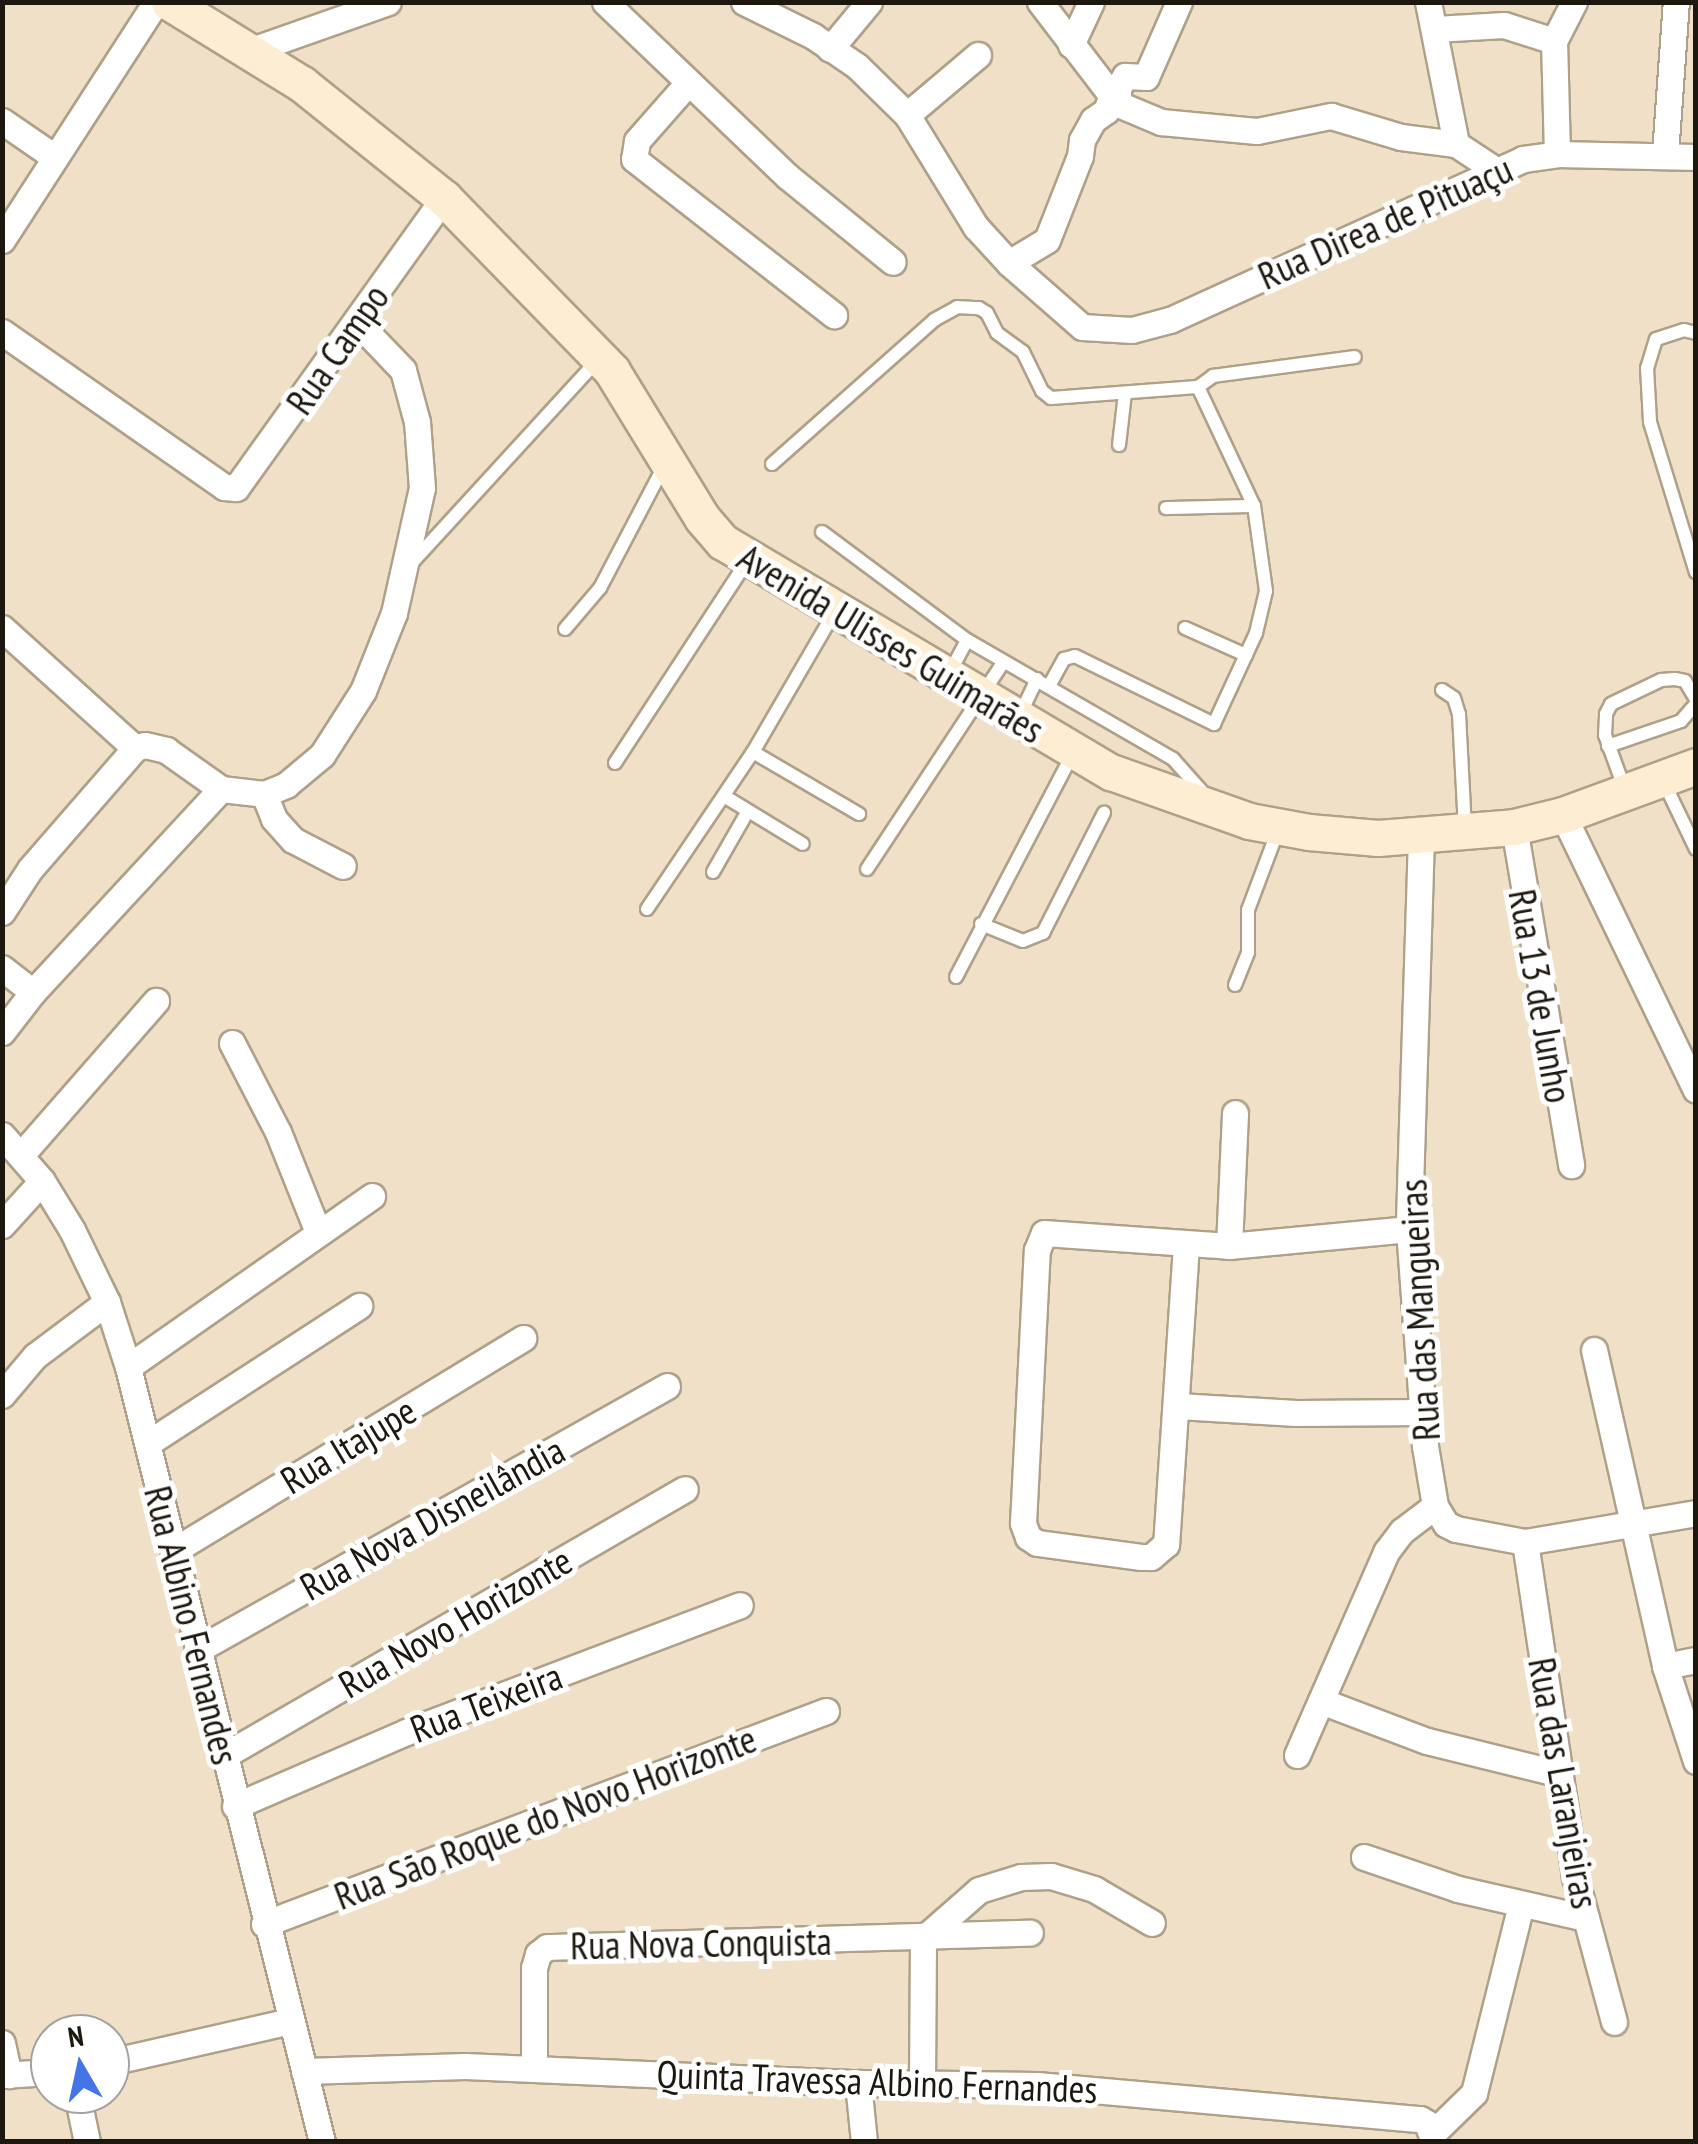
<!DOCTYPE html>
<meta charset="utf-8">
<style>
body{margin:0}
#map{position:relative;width:1698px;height:2144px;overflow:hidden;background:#efe0c7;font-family:"PT Sans Narrow",sans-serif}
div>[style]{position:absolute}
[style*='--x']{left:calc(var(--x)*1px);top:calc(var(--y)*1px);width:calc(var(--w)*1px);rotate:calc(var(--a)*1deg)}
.roads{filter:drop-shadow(2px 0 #afa189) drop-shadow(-2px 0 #afa189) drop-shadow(0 2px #afa189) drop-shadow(0 -2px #afa189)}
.service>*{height:12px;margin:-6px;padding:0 6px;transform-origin:6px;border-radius:6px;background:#fff}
.minor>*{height:25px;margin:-12.5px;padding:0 12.5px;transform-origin:12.5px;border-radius:12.5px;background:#fff}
.secondary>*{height:35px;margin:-17.5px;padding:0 17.5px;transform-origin:17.5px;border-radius:17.5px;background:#fdeed3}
span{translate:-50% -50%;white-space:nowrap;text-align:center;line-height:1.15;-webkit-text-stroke:10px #fff;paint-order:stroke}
.street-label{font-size:38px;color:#1d180f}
.frame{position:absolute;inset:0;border:5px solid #1d180f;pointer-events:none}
.north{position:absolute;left:30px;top:2014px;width:100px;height:100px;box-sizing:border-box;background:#fff;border:2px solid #a5a39f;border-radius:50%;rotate:351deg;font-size:28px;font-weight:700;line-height:40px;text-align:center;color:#1d180f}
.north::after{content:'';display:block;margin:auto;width:35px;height:45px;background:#4375e6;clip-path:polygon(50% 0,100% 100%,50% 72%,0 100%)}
</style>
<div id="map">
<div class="roads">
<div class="service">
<i style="--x:1696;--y:333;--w:12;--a:-166"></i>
<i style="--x:1684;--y:330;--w:29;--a:162"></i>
<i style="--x:1656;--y:339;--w:30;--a:107"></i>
<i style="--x:1647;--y:368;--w:54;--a:86.8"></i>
<i style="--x:1650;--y:422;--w:157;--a:73"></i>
<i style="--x:1119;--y:445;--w:52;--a:-83.4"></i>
<i style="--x:772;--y:464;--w:217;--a:-41.6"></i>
<i style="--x:934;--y:320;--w:26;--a:-29"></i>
<i style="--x:957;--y:307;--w:22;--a:3"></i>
<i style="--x:979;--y:308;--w:9;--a:32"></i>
<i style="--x:987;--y:313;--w:22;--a:63"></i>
<i style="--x:997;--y:333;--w:32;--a:36"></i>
<i style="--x:1023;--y:352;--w:43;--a:64"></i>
<i style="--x:1042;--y:391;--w:11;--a:38"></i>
<i style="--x:1051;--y:398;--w:147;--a:-4.3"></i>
<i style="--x:1166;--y:508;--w:88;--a:-1.3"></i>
<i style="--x:822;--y:532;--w:181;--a:36.7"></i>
<i style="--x:967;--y:640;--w:238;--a:30"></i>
<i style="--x:1173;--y:759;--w:50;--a:48.3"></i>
<i style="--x:409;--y:566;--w:280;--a:-47.5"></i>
<i style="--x:1185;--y:628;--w:67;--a:23.9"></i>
<i style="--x:565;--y:629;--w:54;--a:-49.5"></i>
<i style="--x:600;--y:588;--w:138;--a:-62.3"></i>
<i style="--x:949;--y:674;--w:38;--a:-62"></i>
<i style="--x:1049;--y:686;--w:31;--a:-61"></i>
<i style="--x:1064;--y:659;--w:11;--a:-15"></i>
<i style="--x:1075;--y:656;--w:155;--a:26.1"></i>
<i style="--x:1214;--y:724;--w:100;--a:-65.2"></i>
<i style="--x:1256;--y:633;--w:43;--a:-76.6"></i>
<i style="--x:1266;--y:591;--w:86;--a:-98"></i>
<i style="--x:1254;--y:506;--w:132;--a:-115.2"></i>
<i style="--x:1198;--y:387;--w:19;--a:-36"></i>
<i style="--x:1213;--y:376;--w:143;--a:-7.6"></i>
<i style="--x:1442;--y:690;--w:14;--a:34"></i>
<i style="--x:1454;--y:698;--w:17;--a:73"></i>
<i style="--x:1459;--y:714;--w:116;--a:87"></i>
<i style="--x:1019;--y:717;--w:42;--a:-64.7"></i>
<i style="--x:1608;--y:746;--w:77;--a:-18.9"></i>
<i style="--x:1681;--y:721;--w:23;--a:-49"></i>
<i style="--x:753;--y:752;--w:123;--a:30.3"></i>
<i style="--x:615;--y:763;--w:241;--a:-56.8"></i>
<i style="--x:1625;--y:790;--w:59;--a:-110"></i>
<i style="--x:1605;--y:735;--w:21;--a:-87"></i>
<i style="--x:1606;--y:714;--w:11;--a:-63"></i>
<i style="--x:1611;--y:704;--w:55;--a:-25.6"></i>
<i style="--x:1661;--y:680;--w:14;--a:-4"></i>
<i style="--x:1675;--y:679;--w:10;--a:11"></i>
<i style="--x:1685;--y:681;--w:21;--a:59"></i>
<i style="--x:1669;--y:793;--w:62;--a:64.3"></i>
<i style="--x:724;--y:796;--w:92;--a:31.3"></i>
<i style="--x:867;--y:869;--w:247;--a:-56.6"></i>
<i style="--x:713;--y:872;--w:70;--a:-60.2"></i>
<i style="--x:647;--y:909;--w:189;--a:-56"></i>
<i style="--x:753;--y:752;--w:161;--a:-59.8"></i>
<i style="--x:981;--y:924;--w:45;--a:22"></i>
<i style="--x:1023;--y:941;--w:22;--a:-22"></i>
<i style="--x:1043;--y:933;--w:135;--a:-63.1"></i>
<i style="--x:956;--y:977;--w:253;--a:-62.4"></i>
<i style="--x:1235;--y:985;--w:35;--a:-68"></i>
<i style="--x:1248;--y:952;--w:42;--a:-90"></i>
<i style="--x:1248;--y:910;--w:85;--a:-69.4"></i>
</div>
<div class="minor">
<i style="--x:605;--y:2;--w:252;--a:43.7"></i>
<i style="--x:787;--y:176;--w:136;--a:39.1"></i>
<i style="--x:744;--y:2;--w:77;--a:26.2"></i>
<i style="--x:813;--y:36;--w:53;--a:34.3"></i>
<i style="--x:857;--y:66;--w:70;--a:44.4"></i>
<i style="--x:907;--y:115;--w:132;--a:58.4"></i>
<i style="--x:976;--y:227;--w:49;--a:47.5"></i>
<i style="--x:1009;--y:263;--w:97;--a:41.2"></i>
<i style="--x:1082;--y:327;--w:50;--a:3.4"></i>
<i style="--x:1132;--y:330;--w:39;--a:-15"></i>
<i style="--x:1170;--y:320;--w:388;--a:-24.5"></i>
<i style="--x:1523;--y:159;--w:34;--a:-8"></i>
<i style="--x:1557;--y:154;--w:139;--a:1.2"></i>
<i style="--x:1040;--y:2;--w:128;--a:52.6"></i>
<i style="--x:1118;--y:104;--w:47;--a:22.7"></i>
<i style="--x:1161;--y:122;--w:96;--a:5.4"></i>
<i style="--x:1257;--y:131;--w:76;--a:-11.5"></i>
<i style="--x:1331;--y:116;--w:73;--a:16.7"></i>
<i style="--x:1401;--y:137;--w:55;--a:7.3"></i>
<i style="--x:1456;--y:144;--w:45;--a:33.3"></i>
<i style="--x:1428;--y:2;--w:145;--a:78.8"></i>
<i style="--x:1435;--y:29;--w:69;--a:-3.3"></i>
<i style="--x:1504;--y:25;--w:52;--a:17.7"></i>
<i style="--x:1071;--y:45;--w:47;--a:-65.1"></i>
<i style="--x:830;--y:49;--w:61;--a:-50.3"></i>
<i style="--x:252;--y:50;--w:144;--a:-19.4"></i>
<i style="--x:687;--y:84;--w:76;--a:131.3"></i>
<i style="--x:637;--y:141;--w:18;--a:99"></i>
<i style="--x:634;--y:159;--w:254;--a:38"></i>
<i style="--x:1118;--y:104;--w:16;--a:-90"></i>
<i style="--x:1118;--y:88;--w:14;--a:-60"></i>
<i style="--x:1125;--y:76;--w:21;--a:3"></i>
<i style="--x:1146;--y:77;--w:82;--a:-66.3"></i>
<i style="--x:907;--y:115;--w:93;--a:-40.2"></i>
<i style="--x:2;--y:121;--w:62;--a:34.5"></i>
<i style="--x:1557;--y:154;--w:113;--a:-91.5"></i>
<i style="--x:1554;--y:41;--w:44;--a:-62.9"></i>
<i style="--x:1665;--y:154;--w:152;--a:-85.9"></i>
<i style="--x:2;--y:240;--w:283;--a:-57.1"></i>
<i style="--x:1009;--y:263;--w:44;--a:-31.2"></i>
<i style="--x:1047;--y:240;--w:90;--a:-68.6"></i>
<i style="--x:1080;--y:156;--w:16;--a:-83"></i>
<i style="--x:1082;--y:140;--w:23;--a:-61"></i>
<i style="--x:1093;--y:120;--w:16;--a:-35"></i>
<i style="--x:1106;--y:111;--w:20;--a:-70"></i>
<i style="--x:2;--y:332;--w:271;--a:34.9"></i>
<i style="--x:224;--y:487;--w:12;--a:5"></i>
<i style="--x:236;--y:488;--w:357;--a:-54.4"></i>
<i style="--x:2;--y:628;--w:179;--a:42.1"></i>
<i style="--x:135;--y:748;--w:10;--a:-17"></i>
<i style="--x:145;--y:745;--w:22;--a:13"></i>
<i style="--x:166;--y:750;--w:67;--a:35.3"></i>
<i style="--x:221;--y:789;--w:43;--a:6.6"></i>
<i style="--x:264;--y:794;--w:24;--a:-22"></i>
<i style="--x:286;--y:785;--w:47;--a:-39.8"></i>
<i style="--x:322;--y:755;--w:76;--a:-57.4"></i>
<i style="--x:363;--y:691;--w:84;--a:-68.3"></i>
<i style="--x:394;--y:613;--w:128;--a:-77.4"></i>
<i style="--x:422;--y:488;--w:66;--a:-94.3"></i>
<i style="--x:417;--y:422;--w:54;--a:-105.1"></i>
<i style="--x:403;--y:370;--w:68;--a:-133.8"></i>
<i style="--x:264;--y:794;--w:27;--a:68"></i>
<i style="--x:274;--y:819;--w:28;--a:48"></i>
<i style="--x:293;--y:840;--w:56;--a:27.5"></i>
<i style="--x:1563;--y:815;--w:305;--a:64.2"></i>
<i style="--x:1514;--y:827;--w:343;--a:80.4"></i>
<i style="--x:1421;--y:837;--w:392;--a:91.8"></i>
<i style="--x:1409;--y:1229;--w:218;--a:85.8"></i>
<i style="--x:1425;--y:1446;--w:61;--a:80.5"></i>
<i style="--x:1435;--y:1506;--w:21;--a:59"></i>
<i style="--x:1446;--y:1524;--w:11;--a:27"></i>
<i style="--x:1456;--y:1529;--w:70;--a:10.7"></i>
<i style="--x:1525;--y:1542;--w:173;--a:-9.6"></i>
<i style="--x:2;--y:912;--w:51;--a:-56.9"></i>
<i style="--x:30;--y:869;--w:160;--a:-49"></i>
<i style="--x:2;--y:968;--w:39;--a:38"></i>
<i style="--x:2;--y:1032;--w:51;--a:-52.2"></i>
<i style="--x:33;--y:992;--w:277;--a:-47.2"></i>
<i style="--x:232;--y:1043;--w:100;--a:62.7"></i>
<i style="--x:278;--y:1132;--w:108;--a:68.2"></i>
<i style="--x:2;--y:1135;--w:61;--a:49"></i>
<i style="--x:42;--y:1181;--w:57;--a:58.5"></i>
<i style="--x:72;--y:1230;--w:80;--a:64.1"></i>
<i style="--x:107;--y:1302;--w:68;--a:72.1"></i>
<i style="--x:128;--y:1367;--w:799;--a:75.95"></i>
<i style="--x:21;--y:1155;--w:205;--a:-48.8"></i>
<i style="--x:2;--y:1225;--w:59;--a:-47.7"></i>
<i style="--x:1186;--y:1245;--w:300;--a:93.8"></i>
<i style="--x:1166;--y:1544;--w:20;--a:139"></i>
<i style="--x:1151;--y:1557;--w:10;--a:180"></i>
<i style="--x:1141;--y:1557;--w:105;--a:-172.3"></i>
<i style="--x:1037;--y:1543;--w:11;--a:-146"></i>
<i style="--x:1028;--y:1537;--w:15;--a:-110"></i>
<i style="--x:1023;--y:1523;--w:273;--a:-87.1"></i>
<i style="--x:1037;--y:1250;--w:18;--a:-68"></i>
<i style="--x:1044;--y:1233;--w:185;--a:4"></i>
<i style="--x:1229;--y:1246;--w:181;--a:-5.4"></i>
<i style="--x:1229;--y:1246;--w:133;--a:-87.4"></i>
<i style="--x:1594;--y:1350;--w:324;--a:77.3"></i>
<i style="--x:1665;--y:1666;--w:100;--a:71.9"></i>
<i style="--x:128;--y:1367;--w:298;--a:-35"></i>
<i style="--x:2;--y:1395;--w:51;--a:-49.8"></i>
<i style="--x:35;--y:1356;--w:90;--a:-36.9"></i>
<i style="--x:1178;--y:1406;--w:118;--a:3.4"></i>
<i style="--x:1296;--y:1413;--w:127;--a:-0.5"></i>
<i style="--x:148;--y:1443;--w:252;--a:-33"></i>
<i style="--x:1525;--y:1542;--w:339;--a:81.5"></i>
<i style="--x:1575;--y:1877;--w:150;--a:74.9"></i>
<i style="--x:173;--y:1551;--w:410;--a:-31.3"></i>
<i style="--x:197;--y:1650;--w:539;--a:-29.32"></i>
<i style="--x:1665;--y:1666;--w:32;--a:-11"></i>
<i style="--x:1321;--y:1701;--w:113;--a:20.7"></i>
<i style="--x:1427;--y:1741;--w:137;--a:13.9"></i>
<i style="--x:225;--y:1755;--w:531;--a:-30.04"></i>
<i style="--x:1297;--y:1755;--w:222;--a:-66.3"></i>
<i style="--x:1386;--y:1552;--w:26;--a:-53"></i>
<i style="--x:1402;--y:1531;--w:41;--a:-37.1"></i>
<i style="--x:235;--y:1806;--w:186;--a:-23.4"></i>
<i style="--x:406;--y:1732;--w:357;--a:-20.8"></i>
<i style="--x:1364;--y:1857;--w:99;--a:18.8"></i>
<i style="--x:1458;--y:1889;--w:131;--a:12.8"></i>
<i style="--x:264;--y:1924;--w:601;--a:-20.76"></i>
<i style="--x:2;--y:2043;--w:33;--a:78"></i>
<i style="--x:110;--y:2062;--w:186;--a:-12.8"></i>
<i style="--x:534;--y:2069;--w:101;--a:-90"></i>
<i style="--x:534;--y:1968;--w:15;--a:-74"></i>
<i style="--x:538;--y:1954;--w:11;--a:-38"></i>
<i style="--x:547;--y:1947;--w:483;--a:-1.7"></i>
<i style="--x:304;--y:2071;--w:161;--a:-1.8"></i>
<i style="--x:465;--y:2066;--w:393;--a:2.5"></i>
<i style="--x:858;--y:2083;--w:179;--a:0.6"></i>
<i style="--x:1037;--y:2085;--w:385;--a:5.1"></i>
<i style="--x:1420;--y:2119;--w:8;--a:30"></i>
<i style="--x:1427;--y:2123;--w:20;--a:70"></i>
<i style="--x:2;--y:2075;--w:48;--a:-3.6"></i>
<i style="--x:858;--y:2083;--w:59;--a:84.2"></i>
<i style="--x:922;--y:2083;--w:144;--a:-89.6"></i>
<i style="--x:923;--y:1939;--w:74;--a:-41.2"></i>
<i style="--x:979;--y:1890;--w:44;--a:-17.2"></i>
<i style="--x:1021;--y:1877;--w:30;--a:-2"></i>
<i style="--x:1051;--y:1876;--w:45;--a:16.8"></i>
<i style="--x:1094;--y:1889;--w:67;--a:30.4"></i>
<i style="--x:77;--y:2094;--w:49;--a:78.2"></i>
<i style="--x:1432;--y:2134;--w:59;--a:-44.3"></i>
<i style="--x:1474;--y:2093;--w:195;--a:-76"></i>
</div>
<div class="secondary">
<i style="--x:169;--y:2;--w:156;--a:31.7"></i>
<i style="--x:302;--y:84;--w:182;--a:38.8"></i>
<i style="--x:444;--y:198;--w:241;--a:45.8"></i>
<i style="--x:612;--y:371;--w:172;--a:58.5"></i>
<i style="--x:702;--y:518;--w:32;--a:49"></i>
<i style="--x:723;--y:542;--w:451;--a:30.7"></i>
<i style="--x:1111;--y:772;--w:146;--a:19.5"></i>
<i style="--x:1249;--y:821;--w:61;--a:10.4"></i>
<i style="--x:1309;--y:832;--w:69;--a:5"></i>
<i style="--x:1378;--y:838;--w:136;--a:-4.6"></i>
<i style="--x:1514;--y:827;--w:50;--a:-13.8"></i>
<i style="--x:1563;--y:815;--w:142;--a:-20.2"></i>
</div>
</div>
<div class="street-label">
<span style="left:1385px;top:222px;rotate:-24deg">Rua Direa de Pituaçu</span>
<span style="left:337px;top:349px;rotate:-55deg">Rua Campo</span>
<span style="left:891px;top:643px;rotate:31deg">Avenida Ulisses Guimarães</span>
<span style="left:1541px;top:996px;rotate:80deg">Rua 13 de Junho</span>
<span style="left:1419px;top:1310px;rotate:-93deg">Rua das Mangueiras</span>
<span style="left:348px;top:1445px;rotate:-31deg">Rua Itajupe</span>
<span style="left:432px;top:1518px;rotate:-29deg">Rua Nova Disneilândia</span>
<span style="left:455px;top:1622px;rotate:-30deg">Rua Novo Horizonte</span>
<span style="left:192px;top:1625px;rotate:76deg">Rua Albino Fernandes</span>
<span style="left:486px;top:1702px;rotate:-21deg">Rua Teixeira</span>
<span style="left:1564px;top:1783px;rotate:80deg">Rua das Laranjeiras</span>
<span style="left:545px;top:1817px;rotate:-21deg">Rua São Roque do Novo Horizonte</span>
<span style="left:701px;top:1943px;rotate:-1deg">Rua Nova Conquista</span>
<span style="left:877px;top:2081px;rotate:2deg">Quinta Travessa Albino Fernandes</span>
</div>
<div class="frame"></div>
<div class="north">N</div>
</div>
